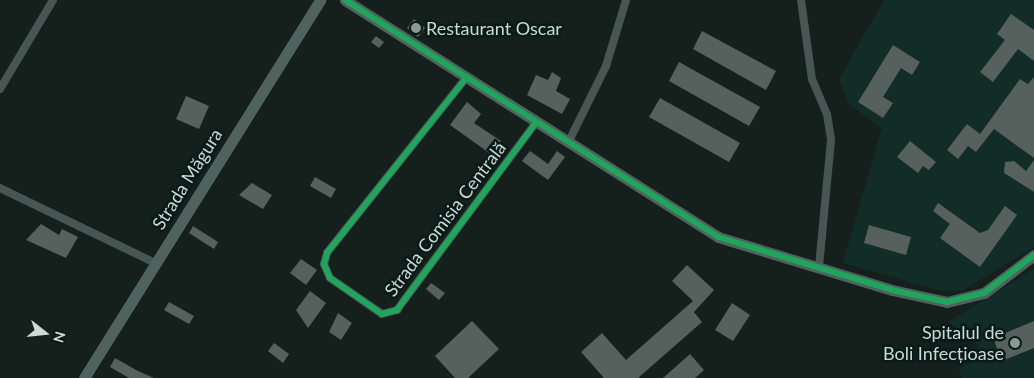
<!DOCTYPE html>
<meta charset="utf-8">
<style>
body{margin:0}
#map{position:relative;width:1034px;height:378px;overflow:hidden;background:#15201d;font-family:Lato,sans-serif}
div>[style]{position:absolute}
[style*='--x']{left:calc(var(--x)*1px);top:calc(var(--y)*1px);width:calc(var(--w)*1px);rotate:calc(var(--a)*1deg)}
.built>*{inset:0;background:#122d27}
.building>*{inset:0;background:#56605d}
.street>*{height:8px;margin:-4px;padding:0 4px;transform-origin:4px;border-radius:4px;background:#485653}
.secondary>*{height:11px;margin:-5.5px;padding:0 5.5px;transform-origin:5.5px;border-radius:5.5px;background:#50625e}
.cycleway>*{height:6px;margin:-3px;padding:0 3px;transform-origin:3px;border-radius:3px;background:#20a55d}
.dots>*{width:14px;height:14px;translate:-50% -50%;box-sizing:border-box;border:2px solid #081b17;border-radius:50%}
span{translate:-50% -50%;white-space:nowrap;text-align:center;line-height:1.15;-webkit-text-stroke:5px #081b17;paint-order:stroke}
.poi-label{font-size:18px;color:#cdd9d5}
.left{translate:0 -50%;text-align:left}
.right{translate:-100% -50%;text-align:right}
.street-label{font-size:18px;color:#cdd9d5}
.north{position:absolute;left:20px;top:308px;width:50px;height:50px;-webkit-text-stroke:4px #081b17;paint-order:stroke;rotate:106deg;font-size:14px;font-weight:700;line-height:20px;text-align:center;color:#cdd9d5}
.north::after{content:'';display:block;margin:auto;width:18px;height:22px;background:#cdd9d5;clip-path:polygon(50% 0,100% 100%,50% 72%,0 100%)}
</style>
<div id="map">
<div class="built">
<i style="clip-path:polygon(884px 0,1034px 0,1034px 247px,962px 291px,942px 291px,843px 263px,882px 128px,849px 104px,839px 79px)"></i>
<i style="clip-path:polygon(1034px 269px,1034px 378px,962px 378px,959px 368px,978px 360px,979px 346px,948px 322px)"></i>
</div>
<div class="building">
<i style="clip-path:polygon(1011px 14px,1034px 30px,1034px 61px,1018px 49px,993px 82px,980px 72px,1005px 40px,997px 34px)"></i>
<i style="clip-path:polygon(414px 19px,425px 28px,418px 37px,407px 28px)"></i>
<i style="clip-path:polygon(702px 31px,776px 71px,766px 90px,693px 49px)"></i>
<i style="clip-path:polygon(376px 36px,384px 42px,379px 48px,371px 42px)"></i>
<i style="clip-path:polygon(893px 45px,920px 62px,912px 75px,901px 68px,883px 97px,893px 103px,883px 118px,858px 102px)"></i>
<i style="clip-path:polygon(679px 62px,760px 107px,749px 126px,669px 81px)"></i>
<i style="clip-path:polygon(552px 72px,561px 78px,556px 91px,570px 99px,562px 114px,527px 95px,536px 75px,548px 80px)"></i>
<i style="clip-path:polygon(1034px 77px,1034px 158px,994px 129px,976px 152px,968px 146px,958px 159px,947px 150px,967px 124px,980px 134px,1020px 79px,1028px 84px)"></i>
<i style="clip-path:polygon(186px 96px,209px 106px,199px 129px,176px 119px)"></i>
<i style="clip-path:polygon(660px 98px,740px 143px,729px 162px,649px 117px)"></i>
<i style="clip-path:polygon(467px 102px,481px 114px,474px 123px,501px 141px,492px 155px,450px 125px)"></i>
<i style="clip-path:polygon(910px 141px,936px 162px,929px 170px,923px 166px,918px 173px,897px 157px)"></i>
<i style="clip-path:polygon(530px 151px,548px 164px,557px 151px,565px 157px,548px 180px,522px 161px)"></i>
<i style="clip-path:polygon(1034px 160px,1034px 192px,1004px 173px,1005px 162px,1014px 161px,1026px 171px)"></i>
<i style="clip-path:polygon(315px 177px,336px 189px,331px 198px,310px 186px)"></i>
<i style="clip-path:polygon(252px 183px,272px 195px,263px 209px,239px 195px)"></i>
<i style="clip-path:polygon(938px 203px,980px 233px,988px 230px,1005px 206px,1017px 215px,980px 267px,940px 238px,950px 224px,933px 211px)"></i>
<i style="clip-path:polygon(41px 224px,59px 235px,62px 229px,78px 237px,66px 258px,26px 240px)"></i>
<i style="clip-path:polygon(869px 225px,911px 237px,906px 255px,864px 243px)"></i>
<i style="clip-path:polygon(193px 226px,218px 242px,214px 249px,189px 233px)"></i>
<i style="clip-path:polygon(301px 259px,317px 270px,306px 285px,290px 273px)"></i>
<i style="clip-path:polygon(687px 265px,714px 290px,694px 312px,702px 322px,638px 378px,604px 378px,581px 352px,602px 333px,626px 360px,693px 301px,672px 281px)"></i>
<i style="clip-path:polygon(431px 283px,445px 293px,439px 300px,426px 289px)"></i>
<i style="clip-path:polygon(310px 291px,326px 303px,308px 328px,296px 310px)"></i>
<i style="clip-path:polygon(169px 302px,194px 316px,189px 324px,164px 310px)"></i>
<i style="clip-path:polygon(732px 303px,750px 315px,733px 341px,715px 330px)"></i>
<i style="clip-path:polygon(338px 313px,352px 323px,341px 340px,329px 332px)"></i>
<i style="clip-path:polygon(472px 321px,499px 349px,468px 378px,455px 378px,435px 356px)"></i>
<i style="clip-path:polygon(1034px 321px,1034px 348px,1002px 361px,993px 338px)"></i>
<i style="clip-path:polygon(274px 343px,289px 354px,283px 363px,268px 351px)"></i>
<i style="clip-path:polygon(690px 354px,704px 370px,695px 378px,663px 378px)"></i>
<i style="clip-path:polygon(115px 358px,138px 371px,154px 378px,129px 378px,110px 367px)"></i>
</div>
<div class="street">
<i style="--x:801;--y:0;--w:80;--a:82.1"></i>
<i style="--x:812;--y:79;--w:38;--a:67"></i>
<i style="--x:827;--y:114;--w:26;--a:81"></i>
<i style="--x:831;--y:140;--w:129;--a:95.4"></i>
<i style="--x:466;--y:78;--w:223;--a:128.5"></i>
<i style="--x:327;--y:253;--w:11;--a:105"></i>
<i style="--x:324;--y:264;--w:15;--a:67"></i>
<i style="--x:330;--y:278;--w:63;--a:34.7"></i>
<i style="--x:382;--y:314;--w:16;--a:-15"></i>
<i style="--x:397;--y:310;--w:14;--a:-54"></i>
<i style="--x:405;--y:299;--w:218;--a:-53.4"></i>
<i style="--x:0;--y:89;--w:104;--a:-59.2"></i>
<i style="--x:568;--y:143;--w:86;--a:-63.7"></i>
<i style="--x:606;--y:66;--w:69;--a:-73.1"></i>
<i style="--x:0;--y:188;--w:172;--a:25.8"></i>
</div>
<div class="secondary">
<i style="--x:345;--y:0;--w:442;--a:32.4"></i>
<i style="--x:718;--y:237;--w:182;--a:16.9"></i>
<i style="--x:892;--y:290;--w:56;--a:12.3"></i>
<i style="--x:947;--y:302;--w:38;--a:-14"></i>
<i style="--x:984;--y:293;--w:63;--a:-37.2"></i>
<i style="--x:84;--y:378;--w:446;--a:-58"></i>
</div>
<div class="cycleway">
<i style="--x:345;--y:0;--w:442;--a:32.4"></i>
<i style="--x:718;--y:237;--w:182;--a:16.9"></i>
<i style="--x:892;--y:290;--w:56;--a:12.3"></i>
<i style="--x:947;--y:302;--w:38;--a:-14"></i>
<i style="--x:984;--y:293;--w:63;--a:-37.2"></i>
<i style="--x:466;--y:78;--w:223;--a:128.5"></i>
<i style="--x:327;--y:253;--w:11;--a:105"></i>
<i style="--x:324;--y:264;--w:15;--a:67"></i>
<i style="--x:330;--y:278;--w:63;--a:34.7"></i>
<i style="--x:382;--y:314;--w:16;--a:-15"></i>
<i style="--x:397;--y:310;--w:14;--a:-54"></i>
<i style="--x:405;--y:299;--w:218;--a:-53.4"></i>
</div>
<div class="dots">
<i style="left:416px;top:28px;background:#8d9895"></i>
<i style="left:1015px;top:343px;background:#8d9895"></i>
</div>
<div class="poi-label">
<span class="left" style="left:426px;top:28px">Restaurant Oscar</span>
<span class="right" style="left:1004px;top:343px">Spitalul de<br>Boli Infecțioase</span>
</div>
<div class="street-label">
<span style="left:187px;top:179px;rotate:-58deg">Strada Măgura</span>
<span style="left:445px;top:219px;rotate:-53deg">Strada Comisia Centrală</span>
</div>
<div class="north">N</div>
</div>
